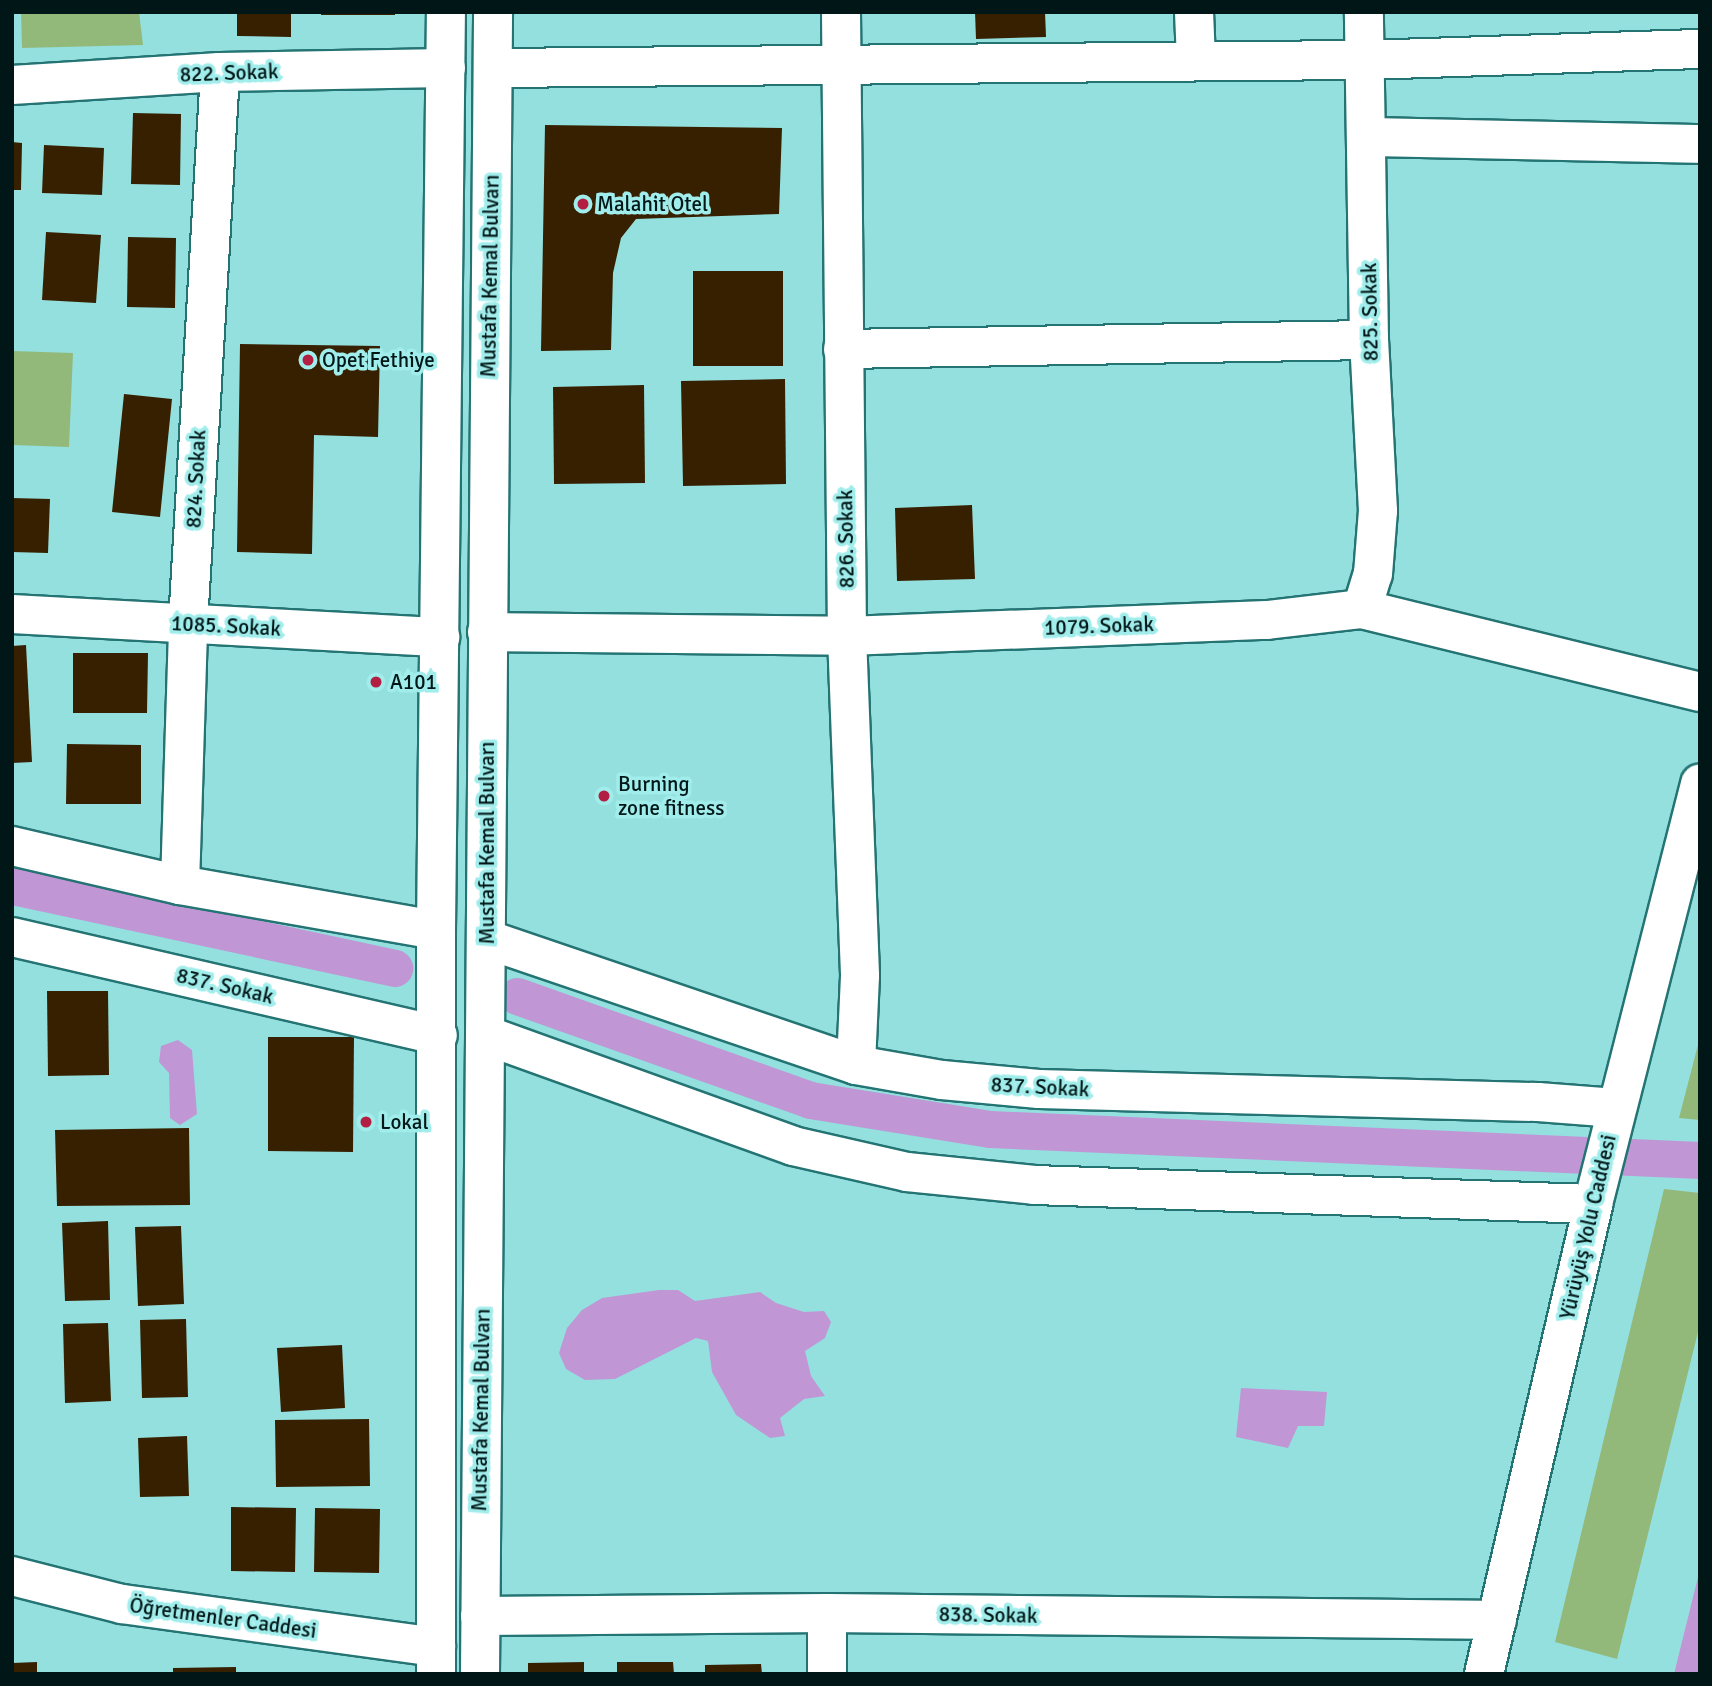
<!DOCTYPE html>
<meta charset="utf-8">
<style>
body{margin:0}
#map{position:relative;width:1712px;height:1686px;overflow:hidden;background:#94e0df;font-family:Signika,sans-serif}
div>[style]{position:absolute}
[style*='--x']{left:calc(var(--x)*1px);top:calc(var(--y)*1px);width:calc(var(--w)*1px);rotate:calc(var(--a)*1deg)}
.green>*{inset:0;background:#92b97a}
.water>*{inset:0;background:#c096d5}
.canal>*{height:37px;margin:-18.5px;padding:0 18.5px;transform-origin:18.5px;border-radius:18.5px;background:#c096d5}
.building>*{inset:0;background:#372000}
.roads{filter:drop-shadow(2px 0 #257474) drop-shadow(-2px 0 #257474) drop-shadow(0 2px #257474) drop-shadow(0 -2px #257474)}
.minor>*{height:38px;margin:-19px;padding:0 19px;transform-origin:19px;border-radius:19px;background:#fff}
.major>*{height:38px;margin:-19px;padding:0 19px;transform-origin:19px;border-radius:19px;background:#fff}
.dots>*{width:19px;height:19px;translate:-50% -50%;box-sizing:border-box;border:4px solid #a1edec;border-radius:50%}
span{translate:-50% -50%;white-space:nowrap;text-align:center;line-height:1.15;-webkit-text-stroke:7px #a1edec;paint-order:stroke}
.street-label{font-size:21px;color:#011717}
.poi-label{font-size:21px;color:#011717}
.left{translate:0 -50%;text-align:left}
.frame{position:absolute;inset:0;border:14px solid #011717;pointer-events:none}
</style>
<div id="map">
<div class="green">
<i style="clip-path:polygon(21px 12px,139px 12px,143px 45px,22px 48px)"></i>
<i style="clip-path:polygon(12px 351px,73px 353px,69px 447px,12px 445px)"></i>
<i style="clip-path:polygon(1700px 1037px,1700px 1120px,1679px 1118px)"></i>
<i style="clip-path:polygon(1664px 1189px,1700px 1193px,1700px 1324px,1617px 1659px,1555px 1642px)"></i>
</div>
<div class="water">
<i style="clip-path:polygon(178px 1040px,192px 1050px,197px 1114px,180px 1125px,170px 1118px,169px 1073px,159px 1062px,161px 1046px)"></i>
<i style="clip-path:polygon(659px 1290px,678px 1290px,695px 1301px,760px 1292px,776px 1303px,804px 1312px,824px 1311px,831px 1322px,825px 1338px,805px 1351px,811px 1376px,825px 1396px,804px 1399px,780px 1418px,785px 1436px,770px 1438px,736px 1415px,712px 1372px,708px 1341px,696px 1338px,615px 1379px,585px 1380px,566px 1369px,559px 1353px,567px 1328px,582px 1310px,602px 1298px)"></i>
<i style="clip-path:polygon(1241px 1388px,1327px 1392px,1324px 1426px,1298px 1426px,1288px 1448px,1236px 1437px)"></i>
<i style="clip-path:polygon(1700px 1569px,1700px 1674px,1674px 1674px)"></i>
</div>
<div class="canal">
<i style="--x:12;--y:886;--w:391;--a:12.1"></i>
<i style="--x:517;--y:996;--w:311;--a:19.5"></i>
<i style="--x:810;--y:1100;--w:182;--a:9.2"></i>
<i style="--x:990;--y:1129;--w:711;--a:2.5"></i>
</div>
<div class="building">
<i style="clip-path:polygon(237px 12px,291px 12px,291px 37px,237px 36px)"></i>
<i style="clip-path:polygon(321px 12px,395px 12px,395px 15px,321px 15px)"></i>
<i style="clip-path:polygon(975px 12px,1045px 12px,1046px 37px,976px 39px)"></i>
<i style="clip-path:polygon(133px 113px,181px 114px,180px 185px,131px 184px)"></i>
<i style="clip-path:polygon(545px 125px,782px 128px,779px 214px,636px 219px,621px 238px,613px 273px,611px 350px,541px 351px)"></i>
<i style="clip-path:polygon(12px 142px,22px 143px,21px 190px,12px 190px)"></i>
<i style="clip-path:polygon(44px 145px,104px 148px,102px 195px,42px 193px)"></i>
<i style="clip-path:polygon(46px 232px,101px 235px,96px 303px,42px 300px)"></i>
<i style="clip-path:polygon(128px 237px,176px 238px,175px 308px,127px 307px)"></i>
<i style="clip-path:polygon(693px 271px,783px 271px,783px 366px,693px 366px)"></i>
<i style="clip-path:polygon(240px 344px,380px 346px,378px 437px,314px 435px,312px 554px,237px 552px)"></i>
<i style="clip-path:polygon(785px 379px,786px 484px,683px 486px,681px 381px)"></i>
<i style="clip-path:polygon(644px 385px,645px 483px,554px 484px,553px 387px)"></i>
<i style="clip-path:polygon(124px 394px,172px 399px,160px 517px,112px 512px)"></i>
<i style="clip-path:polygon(12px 498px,50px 499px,48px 553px,12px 552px)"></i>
<i style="clip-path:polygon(972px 505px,975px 579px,897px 581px,895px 508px)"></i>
<i style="clip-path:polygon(26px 645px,32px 762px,12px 763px,12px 646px)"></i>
<i style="clip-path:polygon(73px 653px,148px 653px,147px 713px,73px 713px)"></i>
<i style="clip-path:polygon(67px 744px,141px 745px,141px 804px,66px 804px)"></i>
<i style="clip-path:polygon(47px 991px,108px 991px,109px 1075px,48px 1076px)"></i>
<i style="clip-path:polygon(268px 1037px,354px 1037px,353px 1152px,268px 1151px)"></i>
<i style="clip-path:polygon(189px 1128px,190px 1205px,57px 1206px,55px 1130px)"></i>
<i style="clip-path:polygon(108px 1221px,110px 1300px,65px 1301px,62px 1223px)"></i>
<i style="clip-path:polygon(181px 1226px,184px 1304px,138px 1306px,135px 1227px)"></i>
<i style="clip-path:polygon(186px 1319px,188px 1397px,142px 1398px,140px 1320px)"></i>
<i style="clip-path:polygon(108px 1323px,111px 1401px,65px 1403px,63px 1324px)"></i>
<i style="clip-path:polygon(342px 1345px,345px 1408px,281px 1412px,277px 1348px)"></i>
<i style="clip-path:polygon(369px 1419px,370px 1486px,276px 1487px,275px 1420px)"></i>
<i style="clip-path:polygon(187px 1436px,189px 1496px,140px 1497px,138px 1438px)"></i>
<i style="clip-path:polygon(231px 1507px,296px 1508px,295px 1572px,231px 1571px)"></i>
<i style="clip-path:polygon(315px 1508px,380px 1509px,379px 1573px,314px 1572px)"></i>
<i style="clip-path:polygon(37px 1662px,37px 1674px,12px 1674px,12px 1663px)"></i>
<i style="clip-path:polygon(584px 1662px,584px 1674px,528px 1674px,528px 1663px)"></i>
<i style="clip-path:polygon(617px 1662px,673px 1662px,674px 1674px,617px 1674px)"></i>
<i style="clip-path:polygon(761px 1664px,762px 1674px,705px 1674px,705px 1665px)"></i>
<i style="clip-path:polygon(236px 1667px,236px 1674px,173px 1674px,173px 1668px)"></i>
</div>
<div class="roads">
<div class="minor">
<i style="--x:841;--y:12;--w:624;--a:89.45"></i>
<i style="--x:847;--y:636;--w:340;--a:87.8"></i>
<i style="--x:860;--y:976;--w:89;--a:92.6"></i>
<i style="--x:1194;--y:12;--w:47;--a:87.6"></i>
<i style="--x:493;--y:68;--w:873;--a:-0.53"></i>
<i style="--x:1366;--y:60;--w:334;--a:-1.9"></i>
<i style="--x:12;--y:85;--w:208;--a:-3.6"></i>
<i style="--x:220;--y:72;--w:226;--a:-1"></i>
<i style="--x:1367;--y:137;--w:333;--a:1.2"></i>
<i style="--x:843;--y:349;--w:526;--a:-0.98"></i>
<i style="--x:1362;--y:609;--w:37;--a:-73"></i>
<i style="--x:1373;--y:574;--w:63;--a:-85.5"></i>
<i style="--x:1378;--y:511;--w:171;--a:-93"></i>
<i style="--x:1369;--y:340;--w:328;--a:-90.9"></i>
<i style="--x:12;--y:614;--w:429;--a:3.1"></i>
<i style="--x:487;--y:632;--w:360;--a:0.6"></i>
<i style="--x:847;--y:636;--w:420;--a:-2.2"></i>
<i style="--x:1267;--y:620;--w:96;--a:-6.6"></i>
<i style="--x:1362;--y:609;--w:348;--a:13.8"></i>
<i style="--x:12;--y:846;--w:172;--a:13.1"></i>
<i style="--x:180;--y:885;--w:260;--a:10"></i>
<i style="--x:180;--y:885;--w:261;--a:-88.2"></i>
<i style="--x:188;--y:624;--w:553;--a:-86.68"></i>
<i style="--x:12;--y:937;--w:437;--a:13"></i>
<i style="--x:486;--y:939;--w:391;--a:18.8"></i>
<i style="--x:856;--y:1065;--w:87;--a:9.9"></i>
<i style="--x:942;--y:1080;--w:97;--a:5.3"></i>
<i style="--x:1039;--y:1089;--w:499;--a:1.5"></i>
<i style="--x:1538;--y:1102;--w:78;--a:4.4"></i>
<i style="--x:488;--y:1036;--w:324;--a:19.8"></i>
<i style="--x:793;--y:1146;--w:117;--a:12.8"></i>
<i style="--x:907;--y:1172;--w:128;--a:5.8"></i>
<i style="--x:1034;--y:1185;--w:559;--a:1.95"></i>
<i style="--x:12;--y:1576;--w:114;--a:14.3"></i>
<i style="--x:122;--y:1604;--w:317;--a:7.8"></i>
<i style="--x:827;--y:1613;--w:61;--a:90"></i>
<i style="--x:480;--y:1616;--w:347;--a:-0.5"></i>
<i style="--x:827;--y:1613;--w:670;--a:0.6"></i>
</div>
<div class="major">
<i style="--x:436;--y:1674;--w:744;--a:-90"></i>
<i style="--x:436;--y:930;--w:918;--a:-89.38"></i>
<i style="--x:480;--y:1674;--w:1662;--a:-89.55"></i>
<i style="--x:1484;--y:1674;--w:482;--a:-76.9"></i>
<i style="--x:1593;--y:1204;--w:434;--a:-75.7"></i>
</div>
</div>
<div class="dots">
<i style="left:583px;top:204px;background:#b21f42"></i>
<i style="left:308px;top:360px;background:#b21f42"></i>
<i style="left:376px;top:682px;background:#b21f42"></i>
<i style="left:604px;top:796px;background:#b21f42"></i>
<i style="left:366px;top:1122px;background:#b21f42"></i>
</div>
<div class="street-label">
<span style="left:229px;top:73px;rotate:-2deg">822. Sokak</span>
<span style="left:490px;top:276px;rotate:-89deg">Mustafa Kemal Bulvarı</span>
<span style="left:1370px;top:312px;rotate:-91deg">825. Sokak</span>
<span style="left:196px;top:479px;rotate:-87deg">824. Sokak</span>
<span style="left:846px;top:539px;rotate:-91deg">826. Sokak</span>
<span style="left:226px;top:626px;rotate:3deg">1085. Sokak</span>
<span style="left:1099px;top:626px;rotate:-2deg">1079. Sokak</span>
<span style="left:487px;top:843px;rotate:-90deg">Mustafa Kemal Bulvarı</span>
<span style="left:225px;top:986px;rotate:13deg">837. Sokak</span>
<span style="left:1040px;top:1087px;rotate:3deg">837. Sokak</span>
<span style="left:1588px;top:1227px;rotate:-77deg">Yürüyüş Yolu Caddesi</span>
<span style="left:481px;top:1410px;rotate:-89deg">Mustafa Kemal Bulvarı</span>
<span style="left:988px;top:1615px;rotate:1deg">838. Sokak</span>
<span style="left:223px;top:1618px;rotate:8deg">Öğretmenler Caddesi</span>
</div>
<div class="poi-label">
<span class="left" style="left:597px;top:204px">Malahit Otel</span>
<span class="left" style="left:322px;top:360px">Opet Fethiye</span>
<span class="left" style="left:390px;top:682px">A101</span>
<span class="left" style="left:618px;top:796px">Burning<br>zone fitness</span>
<span class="left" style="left:380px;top:1122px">Lokal</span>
</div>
<div class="frame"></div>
</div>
